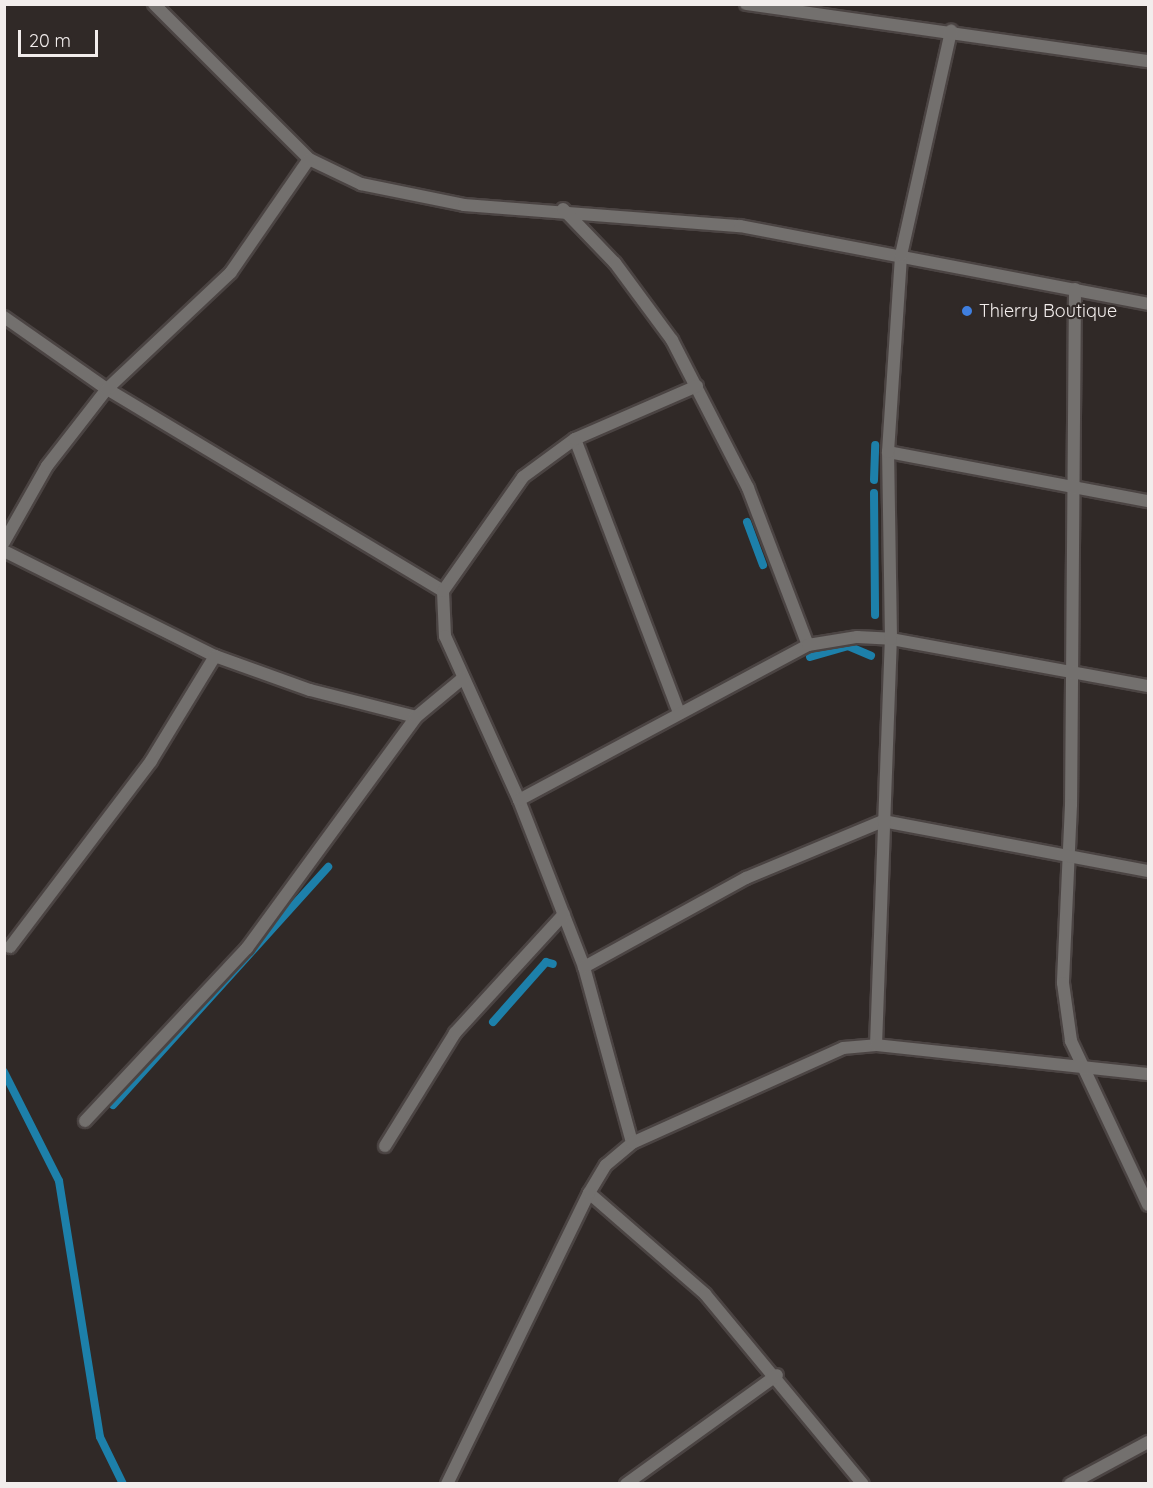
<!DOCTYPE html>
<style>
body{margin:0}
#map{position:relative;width:1153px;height:1488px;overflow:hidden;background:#302927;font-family:Quicksand,sans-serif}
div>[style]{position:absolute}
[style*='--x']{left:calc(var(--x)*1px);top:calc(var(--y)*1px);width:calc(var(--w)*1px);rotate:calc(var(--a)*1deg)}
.stream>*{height:8px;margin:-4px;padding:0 4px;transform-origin:4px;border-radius:4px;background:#1d80aa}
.roads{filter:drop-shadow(2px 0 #4b4443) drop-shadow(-2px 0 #4b4443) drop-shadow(0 2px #4b4443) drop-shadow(0 -2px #4b4443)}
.minor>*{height:12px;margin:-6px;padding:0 6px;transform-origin:6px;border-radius:6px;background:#73706e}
.dots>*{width:16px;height:16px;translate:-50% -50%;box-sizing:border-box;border:3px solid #302927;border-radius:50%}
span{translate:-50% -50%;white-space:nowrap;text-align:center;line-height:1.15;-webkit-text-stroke:4.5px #302927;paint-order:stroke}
.poi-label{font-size:18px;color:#f2edec}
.left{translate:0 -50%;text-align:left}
.frame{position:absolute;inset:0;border:6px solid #f2edec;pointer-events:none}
.scale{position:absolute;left:18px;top:30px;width:80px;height:27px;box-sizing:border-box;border:3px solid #f2edec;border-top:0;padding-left:8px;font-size:18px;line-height:21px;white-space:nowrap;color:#f2edec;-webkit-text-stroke:4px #302927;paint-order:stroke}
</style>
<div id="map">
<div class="stream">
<i style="--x:874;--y:480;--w:35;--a:-88"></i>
<i style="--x:874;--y:493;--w:122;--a:89.5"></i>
<i style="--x:747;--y:522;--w:46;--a:69.6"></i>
<i style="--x:810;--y:657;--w:40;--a:-16"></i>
<i style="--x:848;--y:646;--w:25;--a:23"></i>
<i style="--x:493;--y:1022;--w:80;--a:-48.5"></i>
<i style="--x:546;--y:962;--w:7;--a:16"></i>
<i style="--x:4;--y:1072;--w:122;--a:63.2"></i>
<i style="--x:59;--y:1181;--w:259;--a:80.9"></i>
<i style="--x:100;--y:1437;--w:52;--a:63.9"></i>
<i style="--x:113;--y:1105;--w:321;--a:-47.9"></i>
</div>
<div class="roads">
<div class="minor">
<i style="--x:154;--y:4;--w:219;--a:45"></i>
<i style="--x:309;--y:159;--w:58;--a:25.7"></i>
<i style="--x:361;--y:184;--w:105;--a:11.5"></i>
<i style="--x:464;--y:205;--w:277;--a:4.4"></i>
<i style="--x:740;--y:226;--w:415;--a:10.8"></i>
<i style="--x:746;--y:4;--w:406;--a:8.1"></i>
<i style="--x:563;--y:209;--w:75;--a:46.1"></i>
<i style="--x:615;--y:263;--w:96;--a:53.5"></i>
<i style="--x:672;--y:340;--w:166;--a:62.8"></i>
<i style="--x:748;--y:488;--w:168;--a:69.1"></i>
<i style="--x:1075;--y:289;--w:516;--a:90.44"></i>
<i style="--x:1071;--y:805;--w:178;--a:92.6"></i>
<i style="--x:1063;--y:983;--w:59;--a:82.1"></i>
<i style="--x:1071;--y:1041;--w:181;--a:64.8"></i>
<i style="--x:4;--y:317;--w:126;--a:35"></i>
<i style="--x:107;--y:389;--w:392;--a:31"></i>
<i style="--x:443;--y:591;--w:45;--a:87.5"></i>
<i style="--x:445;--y:636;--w:180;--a:65.7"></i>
<i style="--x:519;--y:800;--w:179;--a:68.7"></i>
<i style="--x:584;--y:967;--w:182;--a:74.7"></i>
<i style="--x:575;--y:439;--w:290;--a:69.2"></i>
<i style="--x:888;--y:452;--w:265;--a:10.7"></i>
<i style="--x:4;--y:542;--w:87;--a:-60.5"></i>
<i style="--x:47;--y:466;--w:98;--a:-52.1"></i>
<i style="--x:107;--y:389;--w:170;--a:-43.3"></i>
<i style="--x:231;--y:272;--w:137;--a:-55.4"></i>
<i style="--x:4;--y:551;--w:236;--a:26.5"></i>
<i style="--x:215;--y:656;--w:101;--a:19.7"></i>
<i style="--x:310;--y:690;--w:109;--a:14.3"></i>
<i style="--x:443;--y:591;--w:139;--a:-54.9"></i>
<i style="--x:523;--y:477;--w:64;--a:-36.2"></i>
<i style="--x:575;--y:439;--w:133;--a:-23.5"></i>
<i style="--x:519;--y:800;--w:328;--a:-28.2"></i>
<i style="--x:808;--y:645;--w:50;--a:-9.3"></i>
<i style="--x:857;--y:637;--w:34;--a:3"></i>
<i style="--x:891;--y:639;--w:261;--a:10.4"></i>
<i style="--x:10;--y:947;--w:233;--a:-52.8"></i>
<i style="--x:151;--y:761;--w:123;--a:-58.6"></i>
<i style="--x:584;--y:967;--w:185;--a:-28.8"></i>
<i style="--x:746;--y:878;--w:148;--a:-22.6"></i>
<i style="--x:883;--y:821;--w:270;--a:10.7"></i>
<i style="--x:876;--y:1045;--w:406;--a:-87.9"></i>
<i style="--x:891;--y:639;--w:187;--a:-90.9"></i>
<i style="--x:888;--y:452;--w:197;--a:-86.2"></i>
<i style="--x:901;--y:255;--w:230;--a:-77.4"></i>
<i style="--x:85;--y:1121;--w:237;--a:-46.9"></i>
<i style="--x:247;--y:948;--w:286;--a:-53.8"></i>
<i style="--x:416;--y:717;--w:60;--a:-39.6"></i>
<i style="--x:385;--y:1146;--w:133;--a:-58.2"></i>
<i style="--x:455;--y:1033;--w:161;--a:-47.5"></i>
<i style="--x:589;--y:1193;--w:154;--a:41"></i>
<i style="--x:705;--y:1294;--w:247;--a:50.3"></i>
<i style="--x:447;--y:1484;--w:324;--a:-64"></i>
<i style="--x:589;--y:1193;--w:33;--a:-59"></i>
<i style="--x:606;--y:1165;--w:34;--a:-40"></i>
<i style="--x:632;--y:1143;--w:231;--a:-24.2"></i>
<i style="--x:843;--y:1048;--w:33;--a:-5"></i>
<i style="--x:876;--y:1045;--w:274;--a:6.1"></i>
<i style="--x:626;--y:1484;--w:186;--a:-35.8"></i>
<i style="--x:1070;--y:1484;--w:89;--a:-28.3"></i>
</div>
</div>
<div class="dots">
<i style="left:967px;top:311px;background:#3f7fe0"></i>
</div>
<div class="poi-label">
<span class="left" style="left:979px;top:311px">Thierry Boutique</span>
</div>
<div class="frame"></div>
<div class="scale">20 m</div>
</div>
